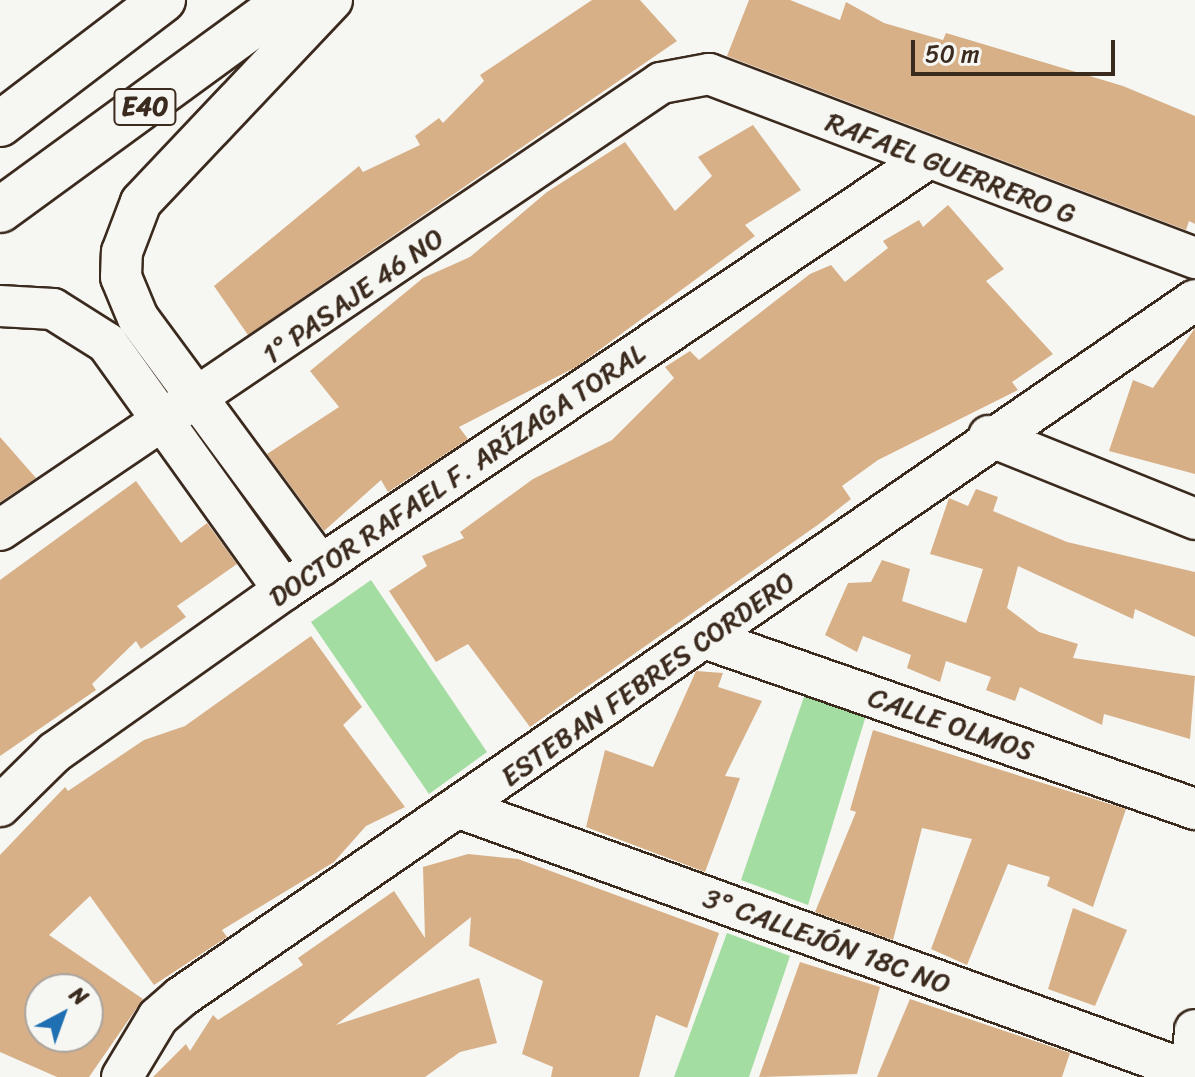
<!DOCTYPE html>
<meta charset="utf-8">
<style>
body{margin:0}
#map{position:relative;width:1195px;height:1077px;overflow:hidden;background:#f6f6f2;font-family:Sriracha,sans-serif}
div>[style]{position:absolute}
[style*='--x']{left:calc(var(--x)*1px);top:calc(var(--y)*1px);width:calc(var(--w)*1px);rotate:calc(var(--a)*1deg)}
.green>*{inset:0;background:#a4dda2}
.building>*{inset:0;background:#d7b088}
.roads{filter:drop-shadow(2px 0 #3b2a1e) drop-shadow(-2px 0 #3b2a1e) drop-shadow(0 2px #3b2a1e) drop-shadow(0 -2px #3b2a1e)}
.minor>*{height:40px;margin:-20px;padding:0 20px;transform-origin:20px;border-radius:20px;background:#f6f6f2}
.highway>*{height:44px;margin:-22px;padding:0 22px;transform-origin:22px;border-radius:22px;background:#f6f6f2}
span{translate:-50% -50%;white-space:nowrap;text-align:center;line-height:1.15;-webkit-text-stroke:6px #f6f6f2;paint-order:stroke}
.shield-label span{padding:2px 6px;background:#f6f6f2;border:2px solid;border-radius:6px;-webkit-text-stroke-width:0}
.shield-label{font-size:26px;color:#3b2a1e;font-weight:700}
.street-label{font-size:28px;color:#3b2a1e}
.north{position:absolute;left:24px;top:973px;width:80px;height:80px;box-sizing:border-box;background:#f6f6f2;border:2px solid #aba49d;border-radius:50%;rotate:41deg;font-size:22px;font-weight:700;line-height:32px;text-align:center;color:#3b2a1e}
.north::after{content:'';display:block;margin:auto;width:28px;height:36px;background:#1f6fb2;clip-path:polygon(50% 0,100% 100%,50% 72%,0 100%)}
.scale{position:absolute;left:911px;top:40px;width:204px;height:36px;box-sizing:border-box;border:4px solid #3b2a1e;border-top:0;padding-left:10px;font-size:24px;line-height:28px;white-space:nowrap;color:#3b2a1e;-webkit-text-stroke:6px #f6f6f2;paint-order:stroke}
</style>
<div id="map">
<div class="green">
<i style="clip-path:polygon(371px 580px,487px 752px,429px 794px,311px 622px)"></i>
<i style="clip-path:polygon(807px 688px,868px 709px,808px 905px,741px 880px)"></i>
<i style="clip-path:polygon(727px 933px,790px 956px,749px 1077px,674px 1077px)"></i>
</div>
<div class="building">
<i style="clip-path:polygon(592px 0,640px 0,677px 41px,248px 335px,214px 286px,359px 166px,363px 172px,420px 145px,415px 136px,439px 118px,443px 123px,484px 81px,480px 75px)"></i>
<i style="clip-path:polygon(749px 0,790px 0,840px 20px,846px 2px,884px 23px,943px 40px,946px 33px,1123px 86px,1195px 116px,1195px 224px,1189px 221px,1186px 230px,727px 56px)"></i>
<i style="clip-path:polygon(753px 125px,801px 190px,745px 225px,755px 236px,576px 367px,459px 427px,468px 439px,388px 492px,381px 480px,324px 531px,267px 454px,339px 407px,310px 371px,423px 278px,470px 257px,547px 192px,625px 142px,675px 211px,712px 176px,698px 157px)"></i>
<i style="clip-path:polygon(948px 205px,1004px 269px,986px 281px,1053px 354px,1012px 382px,1018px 390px,878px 460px,842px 486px,851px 499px,819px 524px,530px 727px,468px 644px,436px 662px,389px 591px,427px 566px,422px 556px,464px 538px,460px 532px,533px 479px,612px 440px,674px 378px,665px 367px,690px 351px,699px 360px,810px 274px,831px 265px,845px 282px,888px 248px,883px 241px,919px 220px,923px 227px)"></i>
<i style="clip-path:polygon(1195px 328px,1195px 474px,1109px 451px,1133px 380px,1153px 388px)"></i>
<i style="clip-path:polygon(0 437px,36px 478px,0 502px)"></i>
<i style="clip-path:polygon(136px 481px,181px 543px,207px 523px,237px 564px,177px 606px,186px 617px,141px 649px,136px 641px,92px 684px,96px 690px,0 756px,0 580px)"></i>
<i style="clip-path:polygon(976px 489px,998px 497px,993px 511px,1067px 542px,1195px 572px,1195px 637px,1135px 609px,1133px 619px,1018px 566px,1007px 608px,1039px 632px,1078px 644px,1073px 658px,1195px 676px,1190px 739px,1104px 714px,1102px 725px,1020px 687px,1015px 701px,986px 690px,991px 677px,946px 661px,940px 682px,907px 668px,911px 655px,863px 636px,857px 652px,825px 635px,848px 583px,871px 582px,882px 560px,910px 569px,902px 601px,966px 623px,983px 569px,930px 554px,949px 498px,968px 506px)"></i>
<i style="clip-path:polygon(evenodd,311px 636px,362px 707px,343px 725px,405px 807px,366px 826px,334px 862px,222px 930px,227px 937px,154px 985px,90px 896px,49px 935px,143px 999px,89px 1077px,57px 1077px,0 1052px,0 855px,65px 787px,68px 791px,144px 740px,185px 726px,311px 636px,40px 989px,88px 989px,88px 1037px,40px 1037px,40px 989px)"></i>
<i style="clip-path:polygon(696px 671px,723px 673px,718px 687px,762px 701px,725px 776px,740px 778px,705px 872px,586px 827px,605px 750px,653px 767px)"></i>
<i style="clip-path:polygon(873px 730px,1126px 809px,1093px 907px,1047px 886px,1050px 877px,1008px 864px,967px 965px,931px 949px,972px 839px,922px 828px,893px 940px,815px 912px,856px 812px,850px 810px)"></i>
<i style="clip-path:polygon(468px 854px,518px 859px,719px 933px,687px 1028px,656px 1015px,639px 1077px,551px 1077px,553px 1067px,522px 1054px,543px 981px,469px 946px,471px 917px,336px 1025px,479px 978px,497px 1043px,460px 1052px,425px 1077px,153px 1077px,186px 1044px,190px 1051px,213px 1015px,218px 1020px,303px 965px,298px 958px,394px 891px,425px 938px,423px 867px)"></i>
<i style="clip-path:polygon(1073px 908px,1127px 930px,1095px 1006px,1048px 989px)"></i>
<i style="clip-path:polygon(800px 962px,880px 987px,857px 1074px,759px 1077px)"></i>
<i style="clip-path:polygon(910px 999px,1070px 1053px,1062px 1077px,877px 1077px)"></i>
</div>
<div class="roads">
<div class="minor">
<i style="--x:0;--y:306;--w:53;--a:3.2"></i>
<i style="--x:53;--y:309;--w:64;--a:32.2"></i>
<i style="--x:107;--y:343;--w:304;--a:54.4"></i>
<i style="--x:989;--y:436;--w:222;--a:21.9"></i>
<i style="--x:0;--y:530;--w:798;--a:-34.07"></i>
<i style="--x:661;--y:83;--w:49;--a:-10.6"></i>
<i style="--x:709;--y:74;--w:520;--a:20.74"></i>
<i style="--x:321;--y:566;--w:308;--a:-126.4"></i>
<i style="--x:138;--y:318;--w:44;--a:-112.5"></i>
<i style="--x:121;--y:277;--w:25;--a:-88"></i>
<i style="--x:122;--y:252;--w:53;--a:-69.2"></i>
<i style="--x:141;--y:202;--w:278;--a:-46.6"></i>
<i style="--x:707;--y:639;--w:517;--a:19.21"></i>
<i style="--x:0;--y:806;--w:77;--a:-44.5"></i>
<i style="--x:55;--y:752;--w:281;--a:-35.3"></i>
<i style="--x:284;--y:590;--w:773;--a:-33.81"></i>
<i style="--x:462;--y:809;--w:775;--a:19.84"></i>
<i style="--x:122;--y:1077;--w:70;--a:-59"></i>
<i style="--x:158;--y:1017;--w:30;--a:-41"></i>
<i style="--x:181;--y:997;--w:1230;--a:-34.5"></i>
<i style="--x:1191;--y:1077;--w:47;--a:-85.1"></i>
</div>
<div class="highway">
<i style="--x:0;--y:124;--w:205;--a:-37.3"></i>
<i style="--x:0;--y:210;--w:356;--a:-36.1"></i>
</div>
</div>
<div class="shield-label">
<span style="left:145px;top:107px">E40</span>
</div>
<div class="street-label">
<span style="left:951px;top:168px;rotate:21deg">RAFAEL GUERRERO G</span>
<span style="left:353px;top:296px;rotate:-35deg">1° PASAJE 46 NO</span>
<span style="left:457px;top:475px;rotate:-34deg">DOCTOR RAFAEL F. ARÍZAGA TORAL</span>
<span style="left:648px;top:679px;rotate:-35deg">ESTEBAN FEBRES CORDERO</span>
<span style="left:951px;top:724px;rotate:19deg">CALLE OLMOS</span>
<span style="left:827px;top:941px;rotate:20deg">3° CALLEJÓN 18C NO</span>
</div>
<div class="north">N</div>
<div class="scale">50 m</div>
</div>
